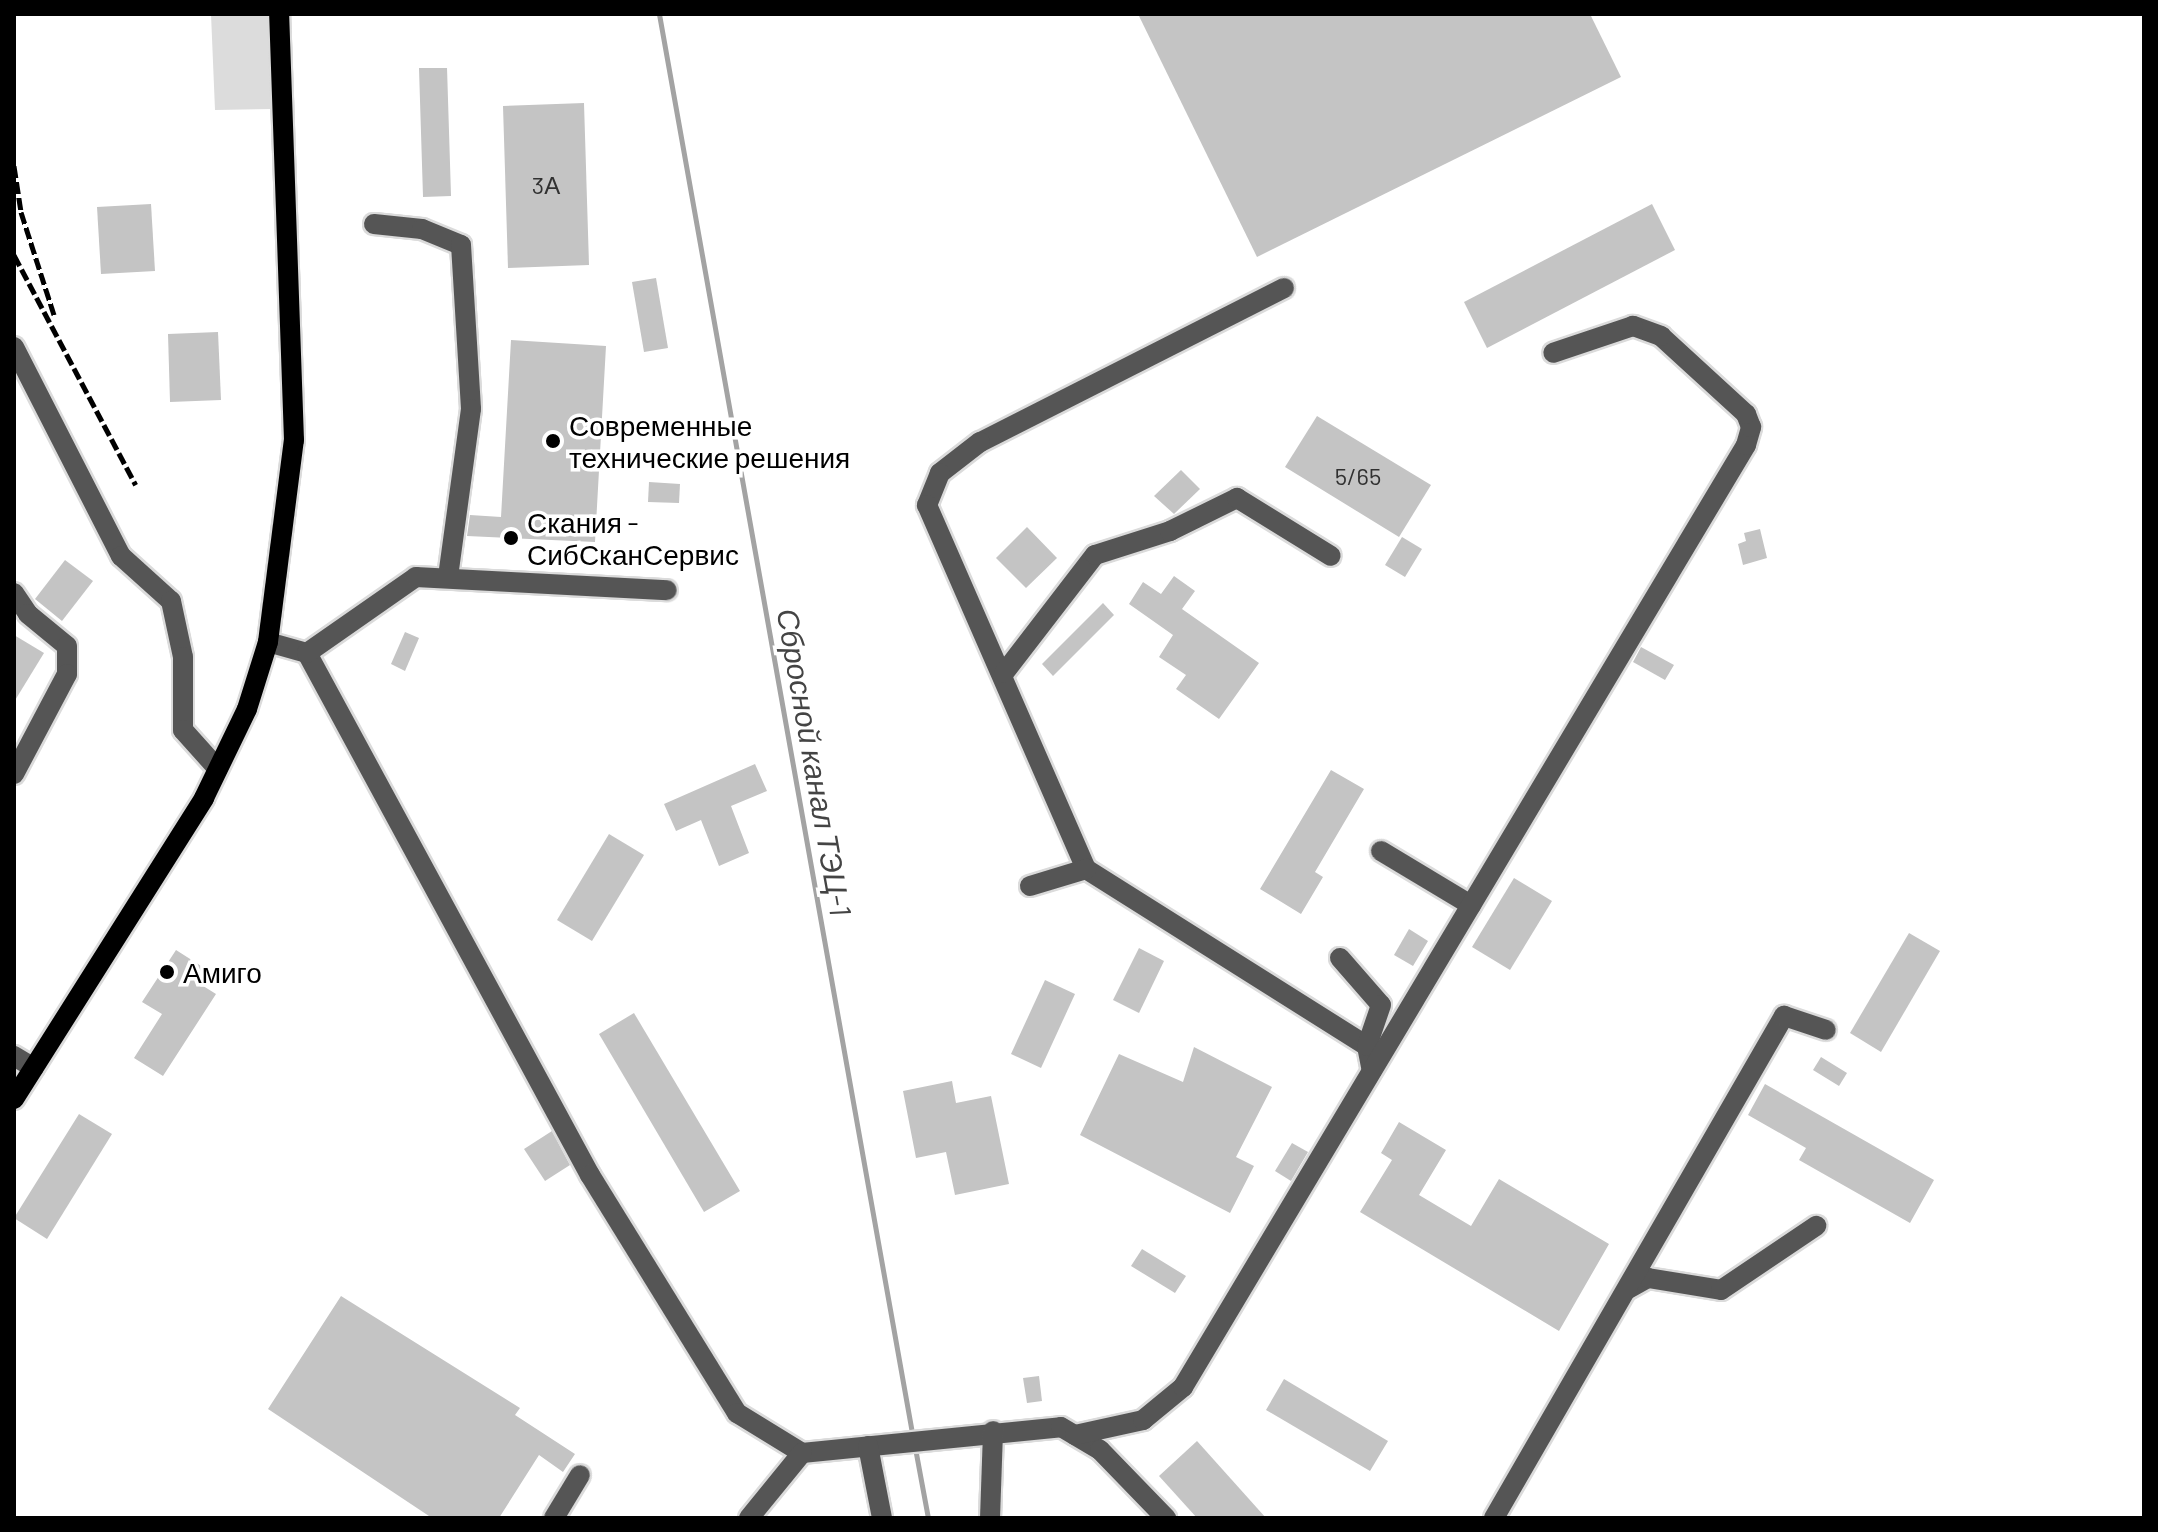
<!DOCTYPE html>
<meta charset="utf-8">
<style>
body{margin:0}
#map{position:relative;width:2158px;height:1532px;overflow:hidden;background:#fff;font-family:Barlow,sans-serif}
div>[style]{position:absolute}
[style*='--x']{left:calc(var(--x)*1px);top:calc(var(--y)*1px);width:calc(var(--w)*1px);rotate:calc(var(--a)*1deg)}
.green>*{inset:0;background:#dcdcdc}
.stream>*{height:5px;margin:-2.5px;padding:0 2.5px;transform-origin:2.5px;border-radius:2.5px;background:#a3a3a3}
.building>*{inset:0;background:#c4c4c4}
.roads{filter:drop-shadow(2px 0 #dbdbdb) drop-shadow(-2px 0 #dbdbdb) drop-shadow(0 2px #dbdbdb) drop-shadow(0 -2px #dbdbdb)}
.minor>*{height:20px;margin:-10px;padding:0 10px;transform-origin:10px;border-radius:10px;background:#555}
.major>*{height:20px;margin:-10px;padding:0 10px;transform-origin:10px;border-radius:10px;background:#000}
.rail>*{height:5px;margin-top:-2.5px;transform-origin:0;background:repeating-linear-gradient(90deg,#000 0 12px,transparent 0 16px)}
.dots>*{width:22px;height:22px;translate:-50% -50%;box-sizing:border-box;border:4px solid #fff;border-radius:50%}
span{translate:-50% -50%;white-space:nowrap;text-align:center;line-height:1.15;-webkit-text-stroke:7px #fff;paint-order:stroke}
.number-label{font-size:24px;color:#313131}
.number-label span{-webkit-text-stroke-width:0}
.poi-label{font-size:28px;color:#000}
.left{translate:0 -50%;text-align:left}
.water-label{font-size:30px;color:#444;font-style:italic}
.frame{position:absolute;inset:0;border:16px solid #000;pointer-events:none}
</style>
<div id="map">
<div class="green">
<i style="clip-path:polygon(211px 14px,268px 14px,273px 109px,215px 110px)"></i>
</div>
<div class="stream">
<i style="--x:659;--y:14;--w:1446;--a:79.89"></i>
<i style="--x:915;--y:1448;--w:71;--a:79.5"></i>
</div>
<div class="building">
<i style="clip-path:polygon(1138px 14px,1590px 14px,1621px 77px,1257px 257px)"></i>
<i style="clip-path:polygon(419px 68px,447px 68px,451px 196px,423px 197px)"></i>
<i style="clip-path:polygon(584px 103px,589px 265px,508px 268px,503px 106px)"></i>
<i style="clip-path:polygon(151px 204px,155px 271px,101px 274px,97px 207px)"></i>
<i style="clip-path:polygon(1652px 204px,1675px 250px,1487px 348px,1464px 302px)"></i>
<i style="clip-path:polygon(656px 278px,668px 348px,644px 352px,632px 282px)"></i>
<i style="clip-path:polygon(218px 332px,221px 400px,170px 402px,168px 334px)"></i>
<i style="clip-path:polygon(511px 340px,606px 346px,595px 542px,467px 536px,470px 515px,501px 517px)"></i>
<i style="clip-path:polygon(1317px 416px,1431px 485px,1399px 537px,1285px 467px)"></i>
<i style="clip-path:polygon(1181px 470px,1200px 489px,1174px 514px,1154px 496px)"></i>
<i style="clip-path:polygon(649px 482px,680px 484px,679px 503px,648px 502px)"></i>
<i style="clip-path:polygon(1027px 527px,1057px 558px,1026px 588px,996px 558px)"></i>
<i style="clip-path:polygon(1760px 529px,1767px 558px,1743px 565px,1738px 544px,1746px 541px,1744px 533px)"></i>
<i style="clip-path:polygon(1402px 537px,1422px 549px,1405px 577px,1385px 565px)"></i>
<i style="clip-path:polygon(65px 560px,93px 581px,62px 621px,35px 599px)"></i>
<i style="clip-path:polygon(1174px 576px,1195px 591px,1182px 609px,1259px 663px,1219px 719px,1176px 689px,1186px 675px,1159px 657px,1173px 635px,1129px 604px,1143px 582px,1161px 594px)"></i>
<i style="clip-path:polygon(1103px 603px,1114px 615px,1053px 676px,1042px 664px)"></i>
<i style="clip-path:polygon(405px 632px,419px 638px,405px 671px,391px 664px)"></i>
<i style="clip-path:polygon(14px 635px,44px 653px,14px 702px)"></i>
<i style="clip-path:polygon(1641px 647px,1674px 665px,1665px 680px,1633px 662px)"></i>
<i style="clip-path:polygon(755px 764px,767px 791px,731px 806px,749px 853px,719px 866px,701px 820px,676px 831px,664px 804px)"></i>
<i style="clip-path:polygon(1331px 770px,1364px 789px,1315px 872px,1323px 877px,1301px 914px,1260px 889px)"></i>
<i style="clip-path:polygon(609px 834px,644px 855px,592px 941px,557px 920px)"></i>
<i style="clip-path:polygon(1514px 878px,1552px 901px,1510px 970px,1472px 947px)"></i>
<i style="clip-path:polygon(1409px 929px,1428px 941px,1413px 966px,1394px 955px)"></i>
<i style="clip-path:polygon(1909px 933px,1940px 951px,1881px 1052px,1850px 1033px)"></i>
<i style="clip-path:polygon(1139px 948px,1164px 961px,1139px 1013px,1113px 1000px)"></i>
<i style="clip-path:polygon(176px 950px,209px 971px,200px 984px,216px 994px,163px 1076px,134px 1058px,162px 1014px,142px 1002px)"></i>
<i style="clip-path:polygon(1045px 980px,1075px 994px,1041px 1068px,1011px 1054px)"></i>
<i style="clip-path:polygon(634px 1013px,740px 1191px,704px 1212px,599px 1034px)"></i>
<i style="clip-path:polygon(1194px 1047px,1272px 1087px,1236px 1157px,1254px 1166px,1230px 1213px,1080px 1135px,1119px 1054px,1183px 1082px)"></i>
<i style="clip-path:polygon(1821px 1057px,1847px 1073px,1839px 1086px,1813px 1070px)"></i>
<i style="clip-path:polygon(952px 1081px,956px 1103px,991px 1096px,1009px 1184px,955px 1195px,946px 1152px,916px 1158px,903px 1091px)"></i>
<i style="clip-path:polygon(1765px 1084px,1934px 1180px,1910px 1223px,1799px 1160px,1806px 1148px,1748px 1115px)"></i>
<i style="clip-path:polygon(79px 1114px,112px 1134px,47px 1239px,14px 1218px)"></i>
<i style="clip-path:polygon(1399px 1122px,1446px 1150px,1419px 1195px,1471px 1226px,1499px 1179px,1609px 1244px,1559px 1331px,1360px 1212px,1392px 1160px,1381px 1153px)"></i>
<i style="clip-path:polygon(552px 1131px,570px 1165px,545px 1181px,524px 1149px)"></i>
<i style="clip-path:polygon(1292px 1143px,1308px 1152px,1291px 1181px,1275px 1171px)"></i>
<i style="clip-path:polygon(1142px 1249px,1186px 1276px,1175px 1293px,1131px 1266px)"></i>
<i style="clip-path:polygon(341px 1296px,520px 1408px,515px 1415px,575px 1454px,563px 1472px,539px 1455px,499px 1518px,432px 1518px,268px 1409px)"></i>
<i style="clip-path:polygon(1039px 1376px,1042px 1401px,1027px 1403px,1023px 1378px)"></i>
<i style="clip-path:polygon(1284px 1379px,1388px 1441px,1370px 1471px,1266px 1410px)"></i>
<i style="clip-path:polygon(1197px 1441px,1266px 1518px,1197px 1518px,1159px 1476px)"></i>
</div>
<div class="roads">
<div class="minor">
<i style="--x:374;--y:224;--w:48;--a:5.9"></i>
<i style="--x:422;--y:229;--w:42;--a:22.3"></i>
<i style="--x:461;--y:245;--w:164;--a:86.5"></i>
<i style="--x:471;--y:409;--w:170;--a:97.8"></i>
<i style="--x:1284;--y:288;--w:341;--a:153.1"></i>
<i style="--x:980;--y:442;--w:51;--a:142.2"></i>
<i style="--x:940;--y:473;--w:35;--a:112"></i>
<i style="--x:927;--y:505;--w:397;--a:66.4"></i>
<i style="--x:1086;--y:869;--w:332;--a:32.2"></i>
<i style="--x:1367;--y:1046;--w:25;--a:79"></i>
<i style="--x:14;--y:347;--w:235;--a:62.9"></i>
<i style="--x:121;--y:556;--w:67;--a:42"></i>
<i style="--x:171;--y:601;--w:57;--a:77.9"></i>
<i style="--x:183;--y:657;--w:73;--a:90"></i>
<i style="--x:183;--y:730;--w:52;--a:48.1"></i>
<i style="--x:14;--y:593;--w:25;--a:56"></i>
<i style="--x:28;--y:614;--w:50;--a:39.4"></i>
<i style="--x:67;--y:646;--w:28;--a:90"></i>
<i style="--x:67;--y:674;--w:113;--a:117.9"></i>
<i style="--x:268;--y:642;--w:41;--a:15.8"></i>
<i style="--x:307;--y:653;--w:594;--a:61.54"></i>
<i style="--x:590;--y:1175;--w:280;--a:58.3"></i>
<i style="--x:737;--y:1413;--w:76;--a:31.6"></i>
<i style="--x:802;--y:1453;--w:260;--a:-5.7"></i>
<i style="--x:1061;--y:1427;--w:45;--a:30.5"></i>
<i style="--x:1100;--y:1450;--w:95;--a:45.9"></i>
<i style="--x:307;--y:653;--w:133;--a:-34.9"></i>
<i style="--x:416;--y:577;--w:251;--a:3"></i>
<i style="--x:1004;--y:673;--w:149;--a:-52.4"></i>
<i style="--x:1095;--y:555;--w:79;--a:-17.7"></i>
<i style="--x:1170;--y:531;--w:75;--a:-26.2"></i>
<i style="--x:1237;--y:498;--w:110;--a:31.7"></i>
<i style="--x:1381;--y:851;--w:105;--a:31"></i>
<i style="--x:1030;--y:886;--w:59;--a:-16.9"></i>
<i style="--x:1340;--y:958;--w:62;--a:48.9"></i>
<i style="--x:1381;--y:1005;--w:43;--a:108.9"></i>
<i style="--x:14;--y:1056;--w:23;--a:31"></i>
<i style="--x:1628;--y:1289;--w:23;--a:-29"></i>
<i style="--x:1648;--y:1278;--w:74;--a:9.3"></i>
<i style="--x:1721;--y:1290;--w:115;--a:-34"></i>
<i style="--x:1075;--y:1435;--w:70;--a:-12.4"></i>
<i style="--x:1143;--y:1420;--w:52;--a:-39.5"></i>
<i style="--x:1183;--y:1387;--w:1097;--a:-59.13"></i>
<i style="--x:1746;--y:445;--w:19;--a:-74"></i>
<i style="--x:1751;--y:427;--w:14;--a:-111"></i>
<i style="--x:1746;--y:414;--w:115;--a:-137.5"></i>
<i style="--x:1661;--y:336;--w:30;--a:-160"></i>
<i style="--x:1633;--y:326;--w:84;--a:161.4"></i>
<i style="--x:868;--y:1446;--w:73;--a:79"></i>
<i style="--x:554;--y:1518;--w:50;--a:-58.8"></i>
<i style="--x:749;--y:1518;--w:84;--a:-50.8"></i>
<i style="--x:990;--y:1518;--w:87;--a:-88"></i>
<i style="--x:1494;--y:1518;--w:580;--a:-59.99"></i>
<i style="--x:1784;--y:1016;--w:44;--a:18.4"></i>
</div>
<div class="major">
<i style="--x:14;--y:1099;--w:356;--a:-57.7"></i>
<i style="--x:204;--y:798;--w:99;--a:-64.2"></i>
<i style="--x:247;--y:709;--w:70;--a:-72.6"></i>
<i style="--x:268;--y:642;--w:204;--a:-82.7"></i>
<i style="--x:294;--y:440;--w:426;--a:-92"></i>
</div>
</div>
<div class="rail">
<i style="--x:14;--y:166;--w:47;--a:81.3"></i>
<i style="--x:21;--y:212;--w:108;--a:72.2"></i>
<i style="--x:14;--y:255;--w:260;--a:62.1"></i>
</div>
<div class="dots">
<i style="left:553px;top:441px;background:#000"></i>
<i style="left:511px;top:538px;background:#000"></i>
<i style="left:167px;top:972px;background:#000"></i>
</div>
<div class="number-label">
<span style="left:546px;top:185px">3А</span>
<span style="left:1358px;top:476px">5/65</span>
</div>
<div class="poi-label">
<span class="left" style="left:569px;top:441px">Современные<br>технические решения</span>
<span class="left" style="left:527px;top:538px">Скания -<br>СибСканСервис</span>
<span class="left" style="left:183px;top:972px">Амиго</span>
</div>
<div class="water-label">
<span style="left:815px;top:762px;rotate:80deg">Сбросной канал ТЭЦ-1</span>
</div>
<div class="frame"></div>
</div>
